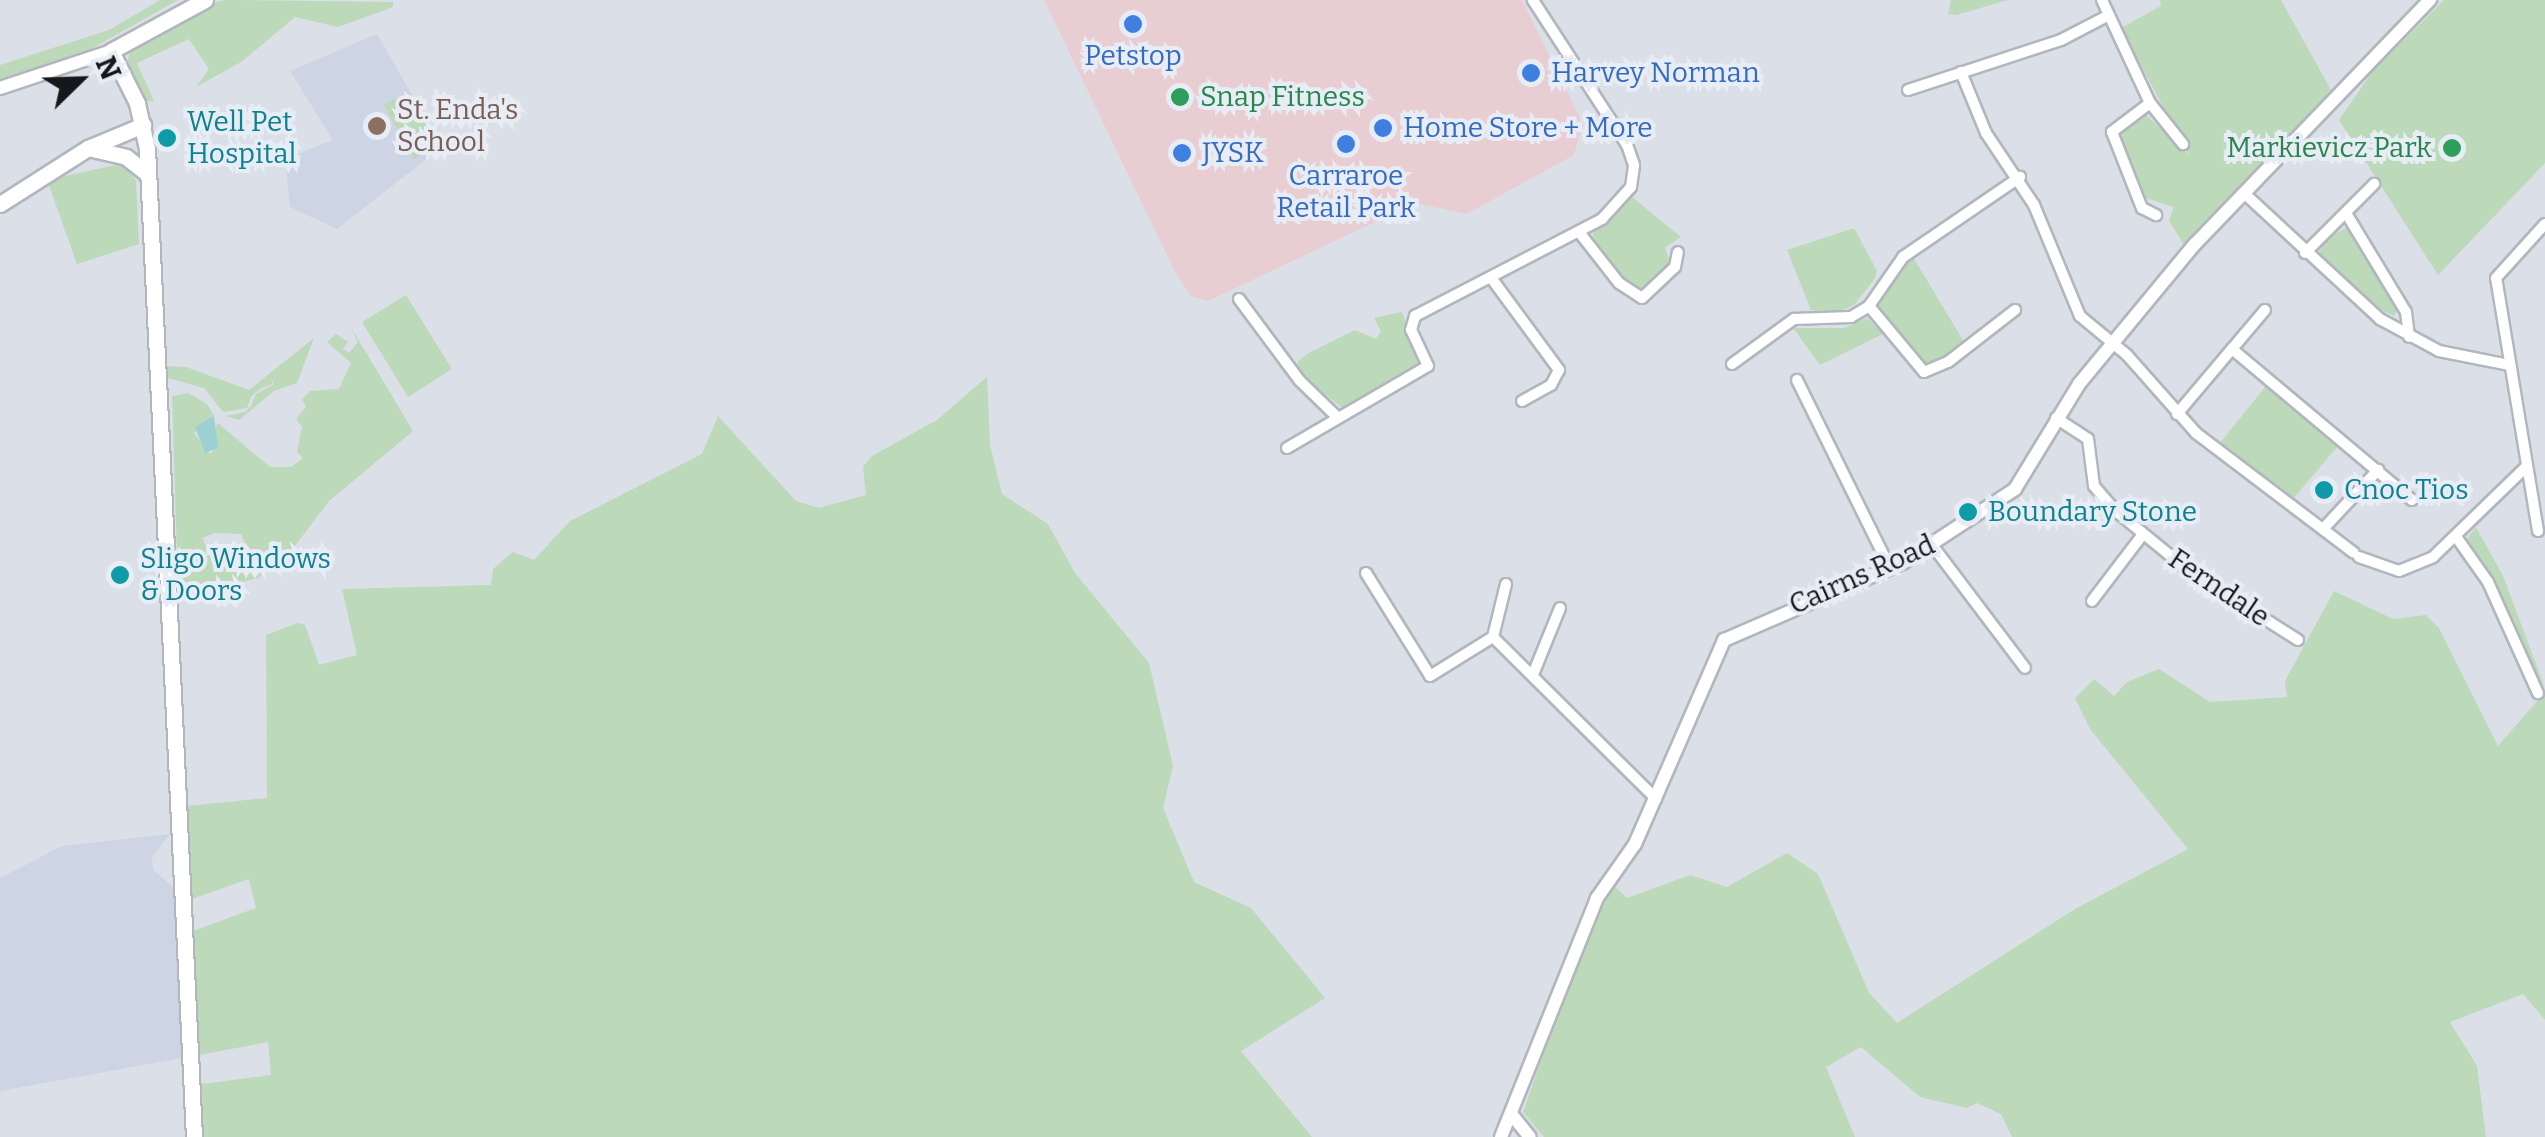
<!DOCTYPE html>
<style>
body{margin:0}
#map{position:relative;width:2545px;height:1137px;overflow:hidden;background:#dbdfe7;font-family:Bitter,serif}
div>[style]{position:absolute}
[style*='--x']{left:calc(var(--x)*1px);top:calc(var(--y)*1px);width:calc(var(--w)*1px);rotate:calc(var(--a)*1deg)}
.commercial>*{inset:0;background:#e8ced2}
.built>*{inset:0;background:#cdd4e3}
.green>*{inset:0;background:#bcd9ba}
.water>*{inset:0;background:#9dd0d5}
.roads{filter:drop-shadow(2px 0 #b2b6bd) drop-shadow(-2px 0 #b2b6bd) drop-shadow(0 2px #b2b6bd) drop-shadow(0 -2px #b2b6bd)}
.minor>*{height:10px;margin:-5px;padding:0 5px;transform-origin:5px;border-radius:5px;background:#fff}
.tertiary>*{height:12px;margin:-6px;padding:0 6px;transform-origin:6px;border-radius:6px;background:#fff}
.secondary>*{height:15px;margin:-7.5px;padding:0 7.5px;transform-origin:7.5px;border-radius:7.5px;background:#fff}
.dots>*{width:28px;height:28px;translate:-50% -50%;box-sizing:border-box;border:5px solid #e8ecf5;border-radius:50%}
span{translate:-50% -50%;white-space:nowrap;text-align:center;line-height:1.15;-webkit-text-stroke:8px #e8ecf5;paint-order:stroke}
.shop-label{font-size:28px;color:#366cbe}
.left{translate:0 -50%;text-align:left}
.leisure-label{font-size:28px;color:#27864d}
.right{translate:-100% -50%;text-align:right}
.education-label{font-size:28px;color:#785e54}
.culture-label{font-size:28px;color:#0d838f}
.street-label{font-size:28px;color:#16171a}
.north{position:absolute;left:30px;top:30px;width:100px;height:100px;-webkit-text-stroke:8px #e8ecf5;paint-order:stroke;rotate:67deg;font-size:28px;font-weight:700;line-height:40px;text-align:center;color:#16171a}
.north::after{content:'';display:block;margin:auto;width:35px;height:45px;background:#16171a;clip-path:polygon(50% 0,100% 100%,50% 72%,0 100%)}
</style>
<div id="map">
<div class="commercial">
<i style="clip-path:polygon(1044px 0,1522px 0,1579px 116px,1580px 133px,1574px 155px,1467px 214px,1415px 203px,1208px 301px,1191px 296px,1176px 274px)"></i>
</div>
<div class="built">
<i style="clip-path:polygon(377px 34px,442px 147px,337px 229px,290px 207px,285px 159px,333px 140px,290px 71px)"></i>
<i style="clip-path:polygon(170px 834px,152px 857px,153px 870px,173px 887px,177px 908px,182px 1058px,0 1091px,0 878px,62px 846px)"></i>
</div>
<div class="green">
<i style="clip-path:polygon(160px 0,178px 0,66px 63px,0 81px,0 65px,109px 30px)"></i>
<i style="clip-path:polygon(225px 0,393px 2px,393px 7px,338px 27px,295px 17px,241px 62px,196px 87px,209px 69px,189px 39px,137px 63px,154px 101px,142px 102px,126px 66px,131px 47px,192px 8px)"></i>
<i style="clip-path:polygon(1951px 0,2008px 0,1956px 15px,1948px 14px)"></i>
<i style="clip-path:polygon(2160px 0,2281px 0,2331px 90px,2184px 245px,2169px 221px,2174px 207px,2142px 197px,2116px 131px,2145px 114px,2189px 155px,2121px 28px,2161px 6px)"></i>
<i style="clip-path:polygon(2444px 0,2545px 0,2545px 163px,2438px 275px,2339px 120px,2372px 72px)"></i>
<i style="clip-path:polygon(407px 92px,438px 145px,414px 159px,384px 105px)"></i>
<i style="clip-path:polygon(121px 164px,136px 180px,139px 244px,77px 264px,47px 180px)"></i>
<i style="clip-path:polygon(1632px 197px,1681px 237px,1665px 247px,1670px 262px,1639px 293px,1593px 245px,1593px 231px)"></i>
<i style="clip-path:polygon(2348px 227px,2398px 308px,2394px 316px,2363px 301px,2318px 259px,2324px 240px)"></i>
<i style="clip-path:polygon(1854px 228px,1877px 271px,1874px 280px,1854px 305px,1834px 314px,1811px 310px,1787px 250px)"></i>
<i style="clip-path:polygon(1913px 257px,1964px 342px,1927px 367px,1877px 306px,1889px 276px)"></i>
<i style="clip-path:polygon(406px 295px,452px 369px,408px 397px,362px 322px)"></i>
<i style="clip-path:polygon(1402px 312px,1419px 360px,1415px 369px,1344px 409px,1299px 374px,1298px 361px,1307px 354px,1355px 330px,1376px 339px,1381px 331px,1374px 318px)"></i>
<i style="clip-path:polygon(1867px 318px,1883px 334px,1820px 365px,1793px 328px,1844px 328px)"></i>
<i style="clip-path:polygon(evenodd,349px 324px,413px 431px,329px 501px,285px 559px,258px 578px,210px 591px,178px 588px,172px 396px,188px 393px,207px 404px,214px 416px,194px 433px,210px 454px,218px 445px,213px 433px,218px 423px,270px 467px,291px 467px,303px 458px,297px 452px,302px 427px,296px 419px,306px 407px,302px 399px,310px 391px,339px 389px,351px 363px,327px 342px,336px 334px,348px 342px,343px 349px,349px 353px,358px 342px,349px 324px,215px 533px,241px 534px,245px 544px,213px 559px,202px 538px,215px 533px)"></i>
<i style="clip-path:polygon(314px 338px,297px 383px,274px 391px,239px 420px,226px 416px,245px 412px,251px 406px,256px 394px,273px 385px,275px 375px,272px 384px,260px 389px,251px 397px,247px 408px,223px 412px,204px 388px,168px 378px,167px 366px,186px 367px,249px 390px)"></i>
<i style="clip-path:polygon(987px 377px,990px 445px,1002px 494px,1048px 524px,1075px 573px,1149px 663px,1173px 766px,1163px 808px,1194px 882px,1251px 908px,1325px 998px,1241px 1051px,1312px 1137px,203px 1137px,202px 1084px,271px 1075px,268px 1042px,199px 1055px,193px 931px,256px 908px,249px 879px,192px 899px,185px 814px,188px 806px,267px 798px,266px 635px,298px 623px,305px 625px,319px 665px,357px 655px,342px 589px,491px 585px,493px 569px,513px 552px,534px 560px,570px 521px,702px 454px,718px 416px,796px 501px,819px 508px,866px 495px,863px 467px,872px 456px,937px 420px)"></i>
<i style="clip-path:polygon(2266px 386px,2337px 447px,2293px 499px,2219px 444px)"></i>
<i style="clip-path:polygon(2476px 527px,2503px 576px,2545px 688px,2467px 539px)"></i>
<i style="clip-path:polygon(2334px 591px,2393px 619px,2426px 615px,2439px 628px,2498px 746px,2545px 692px,2545px 1020px,2523px 994px,2450px 1022px,2477px 1066px,2486px 1137px,2012px 1137px,2001px 1114px,1977px 1103px,1967px 1108px,1920px 1097px,1861px 1047px,1826px 1067px,1855px 1137px,1544px 1137px,1523px 1112px,1576px 961px,1613px 885px,1627px 898px,1690px 875px,1727px 887px,1787px 853px,1818px 874px,1869px 993px,1897px 1023px,2075px 909px,2188px 849px,2090px 729px,2075px 698px,2094px 679px,2114px 696px,2127px 682px,2159px 669px,2210px 702px,2287px 697px,2285px 681px)"></i>
</div>
<div class="water">
<i style="clip-path:polygon(214px 416px,218px 448px,205px 453px,195px 427px)"></i>
</div>
<div class="roads">
<div class="minor">
<i style="--x:2102;--y:0;--w:114;--a:65"></i>
<i style="--x:2150;--y:103;--w:53;--a:51.2"></i>
<i style="--x:1961;--y:72;--w:66;--a:67.7"></i>
<i style="--x:1986;--y:133;--w:87;--a:56.3"></i>
<i style="--x:2034;--y:205;--w:120;--a:67.5"></i>
<i style="--x:2080;--y:316;--w:61;--a:39.7"></i>
<i style="--x:2127;--y:355;--w:104;--a:48.5"></i>
<i style="--x:2196;--y:433;--w:198;--a:37.2"></i>
<i style="--x:1908;--y:90;--w:161;--a:-18.1"></i>
<i style="--x:2061;--y:40;--w:54;--a:-27.5"></i>
<i style="--x:2150;--y:103;--w:48;--a:142.7"></i>
<i style="--x:2112;--y:132;--w:82;--a:68.5"></i>
<i style="--x:2142;--y:208;--w:16;--a:27"></i>
<i style="--x:2244;--y:193;--w:185;--a:42.8"></i>
<i style="--x:2380;--y:319;--w:67;--a:28.5"></i>
<i style="--x:2439;--y:351;--w:71;--a:11.3"></i>
<i style="--x:2346;--y:213;--w:116;--a:58.8"></i>
<i style="--x:2406;--y:312;--w:25;--a:83"></i>
<i style="--x:1579;--y:232;--w:65;--a:51.9"></i>
<i style="--x:1619;--y:283;--w:27;--a:33"></i>
<i style="--x:1642;--y:298;--w:45;--a:-43.2"></i>
<i style="--x:1675;--y:267;--w:15;--a:-79"></i>
<i style="--x:2305;--y:253;--w:98;--a:-45"></i>
<i style="--x:1492;--y:279;--w:113;--a:53.6"></i>
<i style="--x:1559;--y:370;--w:17;--a:118"></i>
<i style="--x:1551;--y:385;--w:33;--a:151"></i>
<i style="--x:1239;--y:299;--w:102;--a:53.4"></i>
<i style="--x:1300;--y:381;--w:53;--a:44.2"></i>
<i style="--x:1869;--y:306;--w:60;--a:-55.2"></i>
<i style="--x:1903;--y:257;--w:142;--a:-34.4"></i>
<i style="--x:1869;--y:306;--w:86;--a:50.2"></i>
<i style="--x:1924;--y:372;--w:26;--a:-23"></i>
<i style="--x:1948;--y:362;--w:85;--a:-37.8"></i>
<i style="--x:2232;--y:349;--w:51;--a:-49.8"></i>
<i style="--x:1732;--y:364;--w:77;--a:-36"></i>
<i style="--x:1794;--y:319;--w:57;--a:-2"></i>
<i style="--x:1851;--y:317;--w:21;--a:-31"></i>
<i style="--x:1797;--y:380;--w:210;--a:63.7"></i>
<i style="--x:2177;--y:414;--w:85;--a:-49.8"></i>
<i style="--x:2232;--y:349;--w:235;--a:40"></i>
<i style="--x:2056;--y:418;--w:38;--a:33"></i>
<i style="--x:2088;--y:439;--w:47;--a:82.7"></i>
<i style="--x:2094;--y:486;--w:35;--a:49"></i>
<i style="--x:2117;--y:512;--w:93;--a:39.3"></i>
<i style="--x:2189;--y:571;--w:129;--a:32.3"></i>
<i style="--x:1287;--y:448;--w:163;--a:-30.2"></i>
<i style="--x:1428;--y:366;--w:40;--a:-115"></i>
<i style="--x:1411;--y:330;--w:15;--a:-74"></i>
<i style="--x:1415;--y:316;--w:211;--a:-27.4"></i>
<i style="--x:1602;--y:219;--w:43;--a:-47.8"></i>
<i style="--x:1631;--y:187;--w:22;--a:-82"></i>
<i style="--x:1634;--y:165;--w:21;--a:-109"></i>
<i style="--x:1627;--y:145;--w:173;--a:-123"></i>
<i style="--x:2323;--y:529;--w:81;--a:-47"></i>
<i style="--x:2538;--y:531;--w:256;--a:-99.4"></i>
<i style="--x:2496;--y:278;--w:73;--a:-47.8"></i>
<i style="--x:2457;--y:538;--w:54;--a:54.8"></i>
<i style="--x:2488;--y:582;--w:122;--a:65.8"></i>
<i style="--x:1932;--y:545;--w:154;--a:52.9"></i>
<i style="--x:2359;--y:557;--w:42;--a:19.3"></i>
<i style="--x:2399;--y:571;--w:37;--a:-22"></i>
<i style="--x:2433;--y:557;--w:131;--a:-44.1"></i>
<i style="--x:1366;--y:573;--w:121;--a:58.1"></i>
<i style="--x:1430;--y:676;--w:74;--a:-31.8"></i>
<i style="--x:1506;--y:584;--w:55;--a:103.8"></i>
<i style="--x:1493;--y:637;--w:230;--a:44.8"></i>
<i style="--x:2092;--y:601;--w:84;--a:-52.7"></i>
<i style="--x:1534;--y:672;--w:69;--a:-67.9"></i>
</div>
<div class="tertiary">
<i style="--x:0;--y:88;--w:117;--a:-18.4"></i>
<i style="--x:1512;--y:1115;--w:28;--a:51"></i>
<i style="--x:1501;--y:1137;--w:258;--a:-68.1"></i>
<i style="--x:1597;--y:898;--w:66;--a:-54.9"></i>
<i style="--x:1635;--y:844;--w:223;--a:-66.4"></i>
<i style="--x:1724;--y:640;--w:196;--a:-23.4"></i>
<i style="--x:1904;--y:562;--w:133;--a:-33.3"></i>
<i style="--x:2015;--y:489;--w:123;--a:-58.6"></i>
<i style="--x:2079;--y:384;--w:182;--a:-50.4"></i>
<i style="--x:2195;--y:244;--w:339;--a:-46.1"></i>
</div>
<div class="secondary">
<i style="--x:88;--y:148;--w:39;--a:13"></i>
<i style="--x:126;--y:157;--w:28;--a:38"></i>
<i style="--x:0;--y:204;--w:104;--a:-32.5"></i>
<i style="--x:88;--y:148;--w:60;--a:-22.7"></i>
<i style="--x:194;--y:1137;--w:989;--a:-92.72"></i>
<i style="--x:147;--y:149;--w:47;--a:-102.3"></i>
<i style="--x:137;--y:103;--w:58;--a:-116.6"></i>
<i style="--x:111;--y:51;--w:107;--a:-28.5"></i>
</div>
</div>
<div class="dots">
<i style="left:1133px;top:24px;background:#3f7fe0"></i>
<i style="left:1531px;top:73px;background:#3f7fe0"></i>
<i style="left:1180px;top:97px;background:#2e9e5b"></i>
<i style="left:377px;top:126px;background:#8d6e63"></i>
<i style="left:1383px;top:128px;background:#3f7fe0"></i>
<i style="left:167px;top:138px;background:#0f9aa8"></i>
<i style="left:1346px;top:144px;background:#3f7fe0"></i>
<i style="left:2452px;top:148px;background:#2e9e5b"></i>
<i style="left:1182px;top:153px;background:#3f7fe0"></i>
<i style="left:2324px;top:490px;background:#0f9aa8"></i>
<i style="left:1968px;top:512px;background:#0f9aa8"></i>
<i style="left:120px;top:575px;background:#0f9aa8"></i>
</div>
<div class="shop-label">
<span style="left:1133px;top:56px">Petstop</span>
<span class="left" style="left:1551px;top:73px">Harvey Norman</span>
<span class="left" style="left:1403px;top:128px">Home Store + More</span>
<span class="left" style="left:1202px;top:153px">JYSK</span>
<span style="left:1346px;top:192px">Carraroe<br>Retail Park</span>
</div>
<div class="leisure-label">
<span class="left" style="left:1200px;top:97px">Snap Fitness</span>
<span class="right" style="left:2432px;top:148px">Markievicz Park</span>
</div>
<div class="education-label">
<span class="left" style="left:397px;top:126px">St. Enda's<br>School</span>
</div>
<div class="culture-label">
<span class="left" style="left:187px;top:138px">Well Pet<br>Hospital</span>
<span class="left" style="left:2344px;top:490px">Cnoc Tios</span>
<span class="left" style="left:1988px;top:512px">Boundary Stone</span>
<span class="left" style="left:140px;top:575px">Sligo Windows<br>&amp; Doors</span>
</div>
<div class="street-label">
<span style="left:1862px;top:575px;rotate:-24deg">Cairns Road</span>
<span style="left:2219px;top:588px;rotate:34deg">Ferndale</span>
</div>
<div class="north">N</div>
</div>
